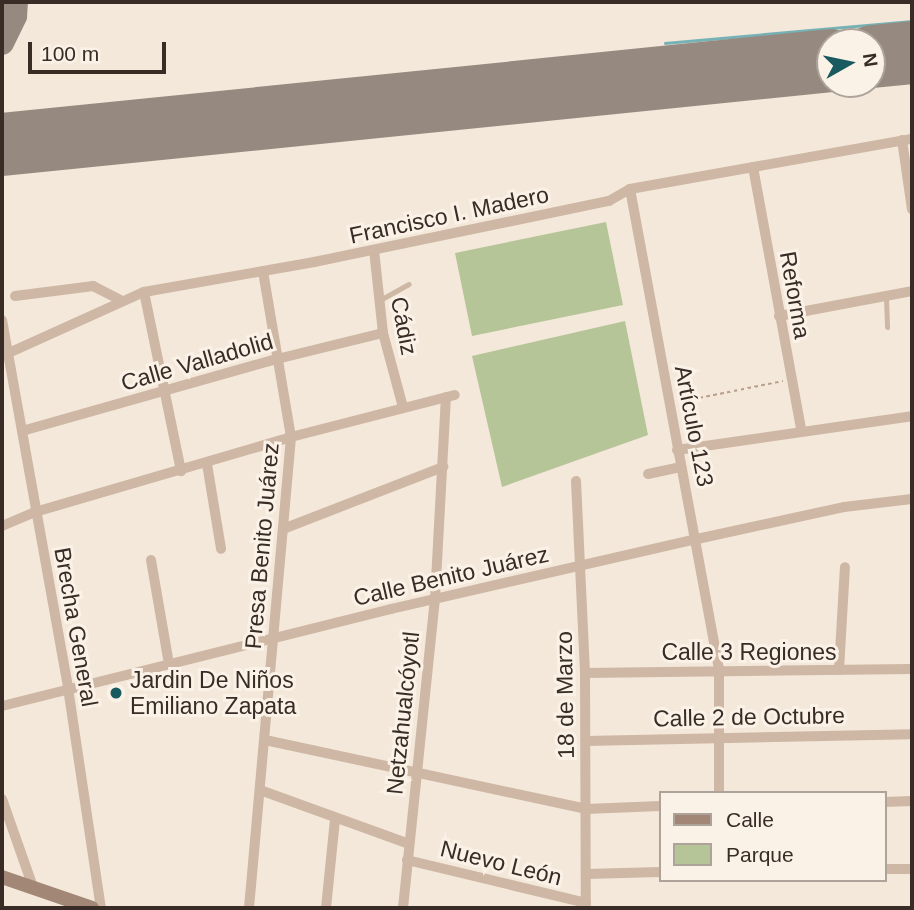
<!DOCTYPE html>
<meta charset="utf-8">
<style>
body{margin:0}
#map{position:relative;width:914px;height:910px;overflow:hidden;background:#f4e8da;font-family:Helvetica,sans-serif}
div>[style]{position:absolute}
[style*='--x']{left:calc(var(--x)*1px);top:calc(var(--y)*1px);width:calc(var(--w)*1px);rotate:calc(var(--a)*1deg)}
.green>*{inset:0;background:#b6c598}
.stream>*{height:2.5px;margin:-1.25px;padding:0 1.25px;transform-origin:1.25px;border-radius:1.25px;background:#76b2b5}
.taxiway>*{height:24px;margin:-12px;padding:0 12px;transform-origin:12px;border-radius:12px;background:#968a80}
.runway>*{height:63px;margin:-31.5px;padding:0 31.5px;transform-origin:31.5px;border-radius:31.5px;background:#968a80}
.path>*{height:2px;margin-top:-1px;transform-origin:0;background:repeating-linear-gradient(90deg,#baa18e 0 3.5px,transparent 0 7px)}
.lane>*{height:5px;margin:-2.5px;padding:0 2.5px;transform-origin:2.5px;border-radius:2.5px;background:#ceb7a4}
.street>*{height:10px;margin:-5px;padding:0 5px;transform-origin:5px;border-radius:5px;background:#ceb7a4}
.secondary>*{height:14px;margin:-7px;padding:0 7px;transform-origin:7px;border-radius:7px;background:#a28676}
.dots>*{width:19px;height:19px;translate:-50% -50%;box-sizing:border-box;border:4px solid #fbf2e7;border-radius:50%}
span{translate:-50% -50%;white-space:nowrap;text-align:center;line-height:1.15;-webkit-text-stroke:6px #fbf2e7;paint-order:stroke}
.street-label{font-size:23px;color:#392c27}
.poi-label{font-size:23px;color:#392c27}
.left{translate:0 -50%;text-align:left}
.frame{position:absolute;inset:0;border:4px solid #392c27;pointer-events:none}
.legend{position:absolute;left:659px;top:791px;width:228px;height:91px;box-sizing:border-box;background:#fbf2e7;border:2px solid #ada39a;margin:0;padding:9px 12px;list-style:none;font-size:21px;color:#392c27}
.legend li{display:flex;align-items:center;gap:14px;height:35px}
.legend b{width:35px;border:2px solid #ada39a}
.north{position:absolute;left:816px;top:28px;width:70px;height:70px;box-sizing:border-box;background:#fbf2e7;border:2px solid #ada39a;border-radius:50%;rotate:81deg;font-size:19px;font-weight:700;line-height:28px;text-align:center;color:#392c27}
.north::after{content:'';display:block;margin:auto;width:24px;height:32px;background:#185a5f;clip-path:polygon(50% 0,100% 100%,50% 72%,0 100%)}
.scale{position:absolute;left:28px;top:42px;width:138px;height:32px;box-sizing:border-box;border:4px solid #392c27;border-top:0;padding-left:9px;font-size:21px;line-height:24px;white-space:nowrap;color:#392c27;-webkit-text-stroke:5px #fbf2e7;paint-order:stroke}
</style>
<div id="map">
<div class="green">
<i style="clip-path:polygon(606px 222px,623px 305px,472px 336px,455px 253px)"></i>
<i style="clip-path:polygon(625px 321px,648px 435px,502px 487px,472px 356px)"></i>
</div>
<div class="stream">
<i style="--x:665;--y:43;--w:248;--a:-5.1"></i>
</div>
<div class="taxiway">
<i style="--x:2;--y:43;--w:30;--a:-64"></i>
<i style="--x:15;--y:16;--w:14;--a:-86"></i>
</div>
<div class="runway">
<i style="--x:872;--y:56;--w:40;--a:-5.7"></i>
<i style="--x:2;--y:144;--w:832;--a:-5.79"></i>
</div>
<div class="path">
<i style="--x:679;--y:402;--w:106;--a:-11.4"></i>
</div>
<div class="lane">
<i style="--x:886;--y:297;--w:30;--a:88"></i>
<i style="--x:378;--y:301;--w:35;--a:-29"></i>
</div>
<div class="street">
<i style="--x:902;--y:140;--w:70;--a:81.8"></i>
<i style="--x:753;--y:167;--w:266;--a:79.6"></i>
<i style="--x:630;--y:189;--w:489;--a:79.5"></i>
<i style="--x:719;--y:670;--w:123;--a:90"></i>
<i style="--x:374;--y:250;--w:83;--a:83.8"></i>
<i style="--x:383;--y:333;--w:77;--a:74.9"></i>
<i style="--x:144;--y:292;--w:183;--a:78.3"></i>
<i style="--x:15;--y:296;--w:79;--a:-7.3"></i>
<i style="--x:93;--y:286;--w:30;--a:27"></i>
<i style="--x:779;--y:316;--w:135;--a:-10.6"></i>
<i style="--x:2;--y:320;--w:374;--a:79.8"></i>
<i style="--x:68;--y:688;--w:222;--a:81.5"></i>
<i style="--x:2;--y:356;--w:156;--a:-24.3"></i>
<i style="--x:144;--y:292;--w:173;--a:-10"></i>
<i style="--x:314;--y:262;--w:301;--a:-11.7"></i>
<i style="--x:609;--y:201;--w:24;--a:-30"></i>
<i style="--x:630;--y:189;--w:286;--a:-10.1"></i>
<i style="--x:22;--y:431;--w:265;--a:-15.8"></i>
<i style="--x:277;--y:359;--w:109;--a:-13.8"></i>
<i style="--x:677;--y:450;--w:237;--a:-8.2"></i>
<i style="--x:207;--y:464;--w:86;--a:80.6"></i>
<i style="--x:648;--y:474;--w:34;--a:-12"></i>
<i style="--x:576;--y:481;--w:192;--a:87.3"></i>
<i style="--x:585;--y:673;--w:235;--a:89.8"></i>
<i style="--x:2;--y:526;--w:36;--a:-23"></i>
<i style="--x:35;--y:512;--w:267;--a:-16.3"></i>
<i style="--x:291;--y:437;--w:169;--a:-14.4"></i>
<i style="--x:283;--y:529;--w:172;--a:-21.2"></i>
<i style="--x:151;--y:560;--w:106;--a:80.2"></i>
<i style="--x:839;--y:670;--w:103;--a:-86.7"></i>
<i style="--x:585;--y:673;--w:327;--a:-0.7"></i>
<i style="--x:2;--y:706;--w:401;--a:-14"></i>
<i style="--x:391;--y:609;--w:314;--a:-12.9"></i>
<i style="--x:697;--y:539;--w:150;--a:-12.3"></i>
<i style="--x:844;--y:507;--w:68;--a:-6.7"></i>
<i style="--x:265;--y:740;--w:328;--a:12.1"></i>
<i style="--x:586;--y:809;--w:74;--a:-2.3"></i>
<i style="--x:586;--y:741;--w:326;--a:-1.2"></i>
<i style="--x:260;--y:790;--w:158;--a:19.9"></i>
<i style="--x:2;--y:799;--w:93;--a:70.6"></i>
<i style="--x:884;--y:802;--w:28;--a:-2"></i>
<i style="--x:407;--y:860;--w:184;--a:13.5"></i>
<i style="--x:884;--y:869;--w:28;--a:0"></i>
<i style="--x:586;--y:874;--w:74;--a:-1.5"></i>
<i style="--x:249;--y:908;--w:473;--a:-84.9"></i>
<i style="--x:291;--y:437;--w:167;--a:-99.6"></i>
<i style="--x:326;--y:908;--w:89;--a:-84.2"></i>
<i style="--x:403;--y:908;--w:311;--a:-84.1"></i>
<i style="--x:435;--y:599;--w:202;--a:-86.9"></i>
</div>
<div class="secondary">
<i style="--x:2;--y:877;--w:95;--a:19"></i>
</div>
<div class="dots">
<i style="left:116px;top:693px;background:#185a5f"></i>
</div>
<div class="street-label">
<span style="left:449px;top:215px;rotate:-12deg">Francisco I. Madero</span>
<span style="left:795px;top:295px;rotate:80deg">Reforma</span>
<span style="left:404px;top:326px;rotate:79deg">Cádiz</span>
<span style="left:197px;top:362px;rotate:-16deg">Calle Valladolid</span>
<span style="left:694px;top:426px;rotate:79deg">Artículo 123</span>
<span style="left:262px;top:546px;rotate:-85deg">Presa Benito Juárez</span>
<span style="left:451px;top:576px;rotate:-13deg">Calle Benito Juárez</span>
<span style="left:76px;top:627px;rotate:80deg">Brecha General</span>
<span style="left:749px;top:652px">Calle 3 Regiones</span>
<span style="left:565px;top:695px;rotate:-91deg">18 de Marzo</span>
<span style="left:403px;top:713px;rotate:-84deg">Netzahualcóyotl</span>
<span style="left:749px;top:717px;rotate:-1deg">Calle 2 de Octubre</span>
<span style="left:501px;top:863px;rotate:14deg">Nuevo León</span>
</div>
<div class="poi-label">
<span class="left" style="left:130px;top:693px">Jardin De Niños<br>Emiliano Zapata</span>
</div>
<div class="frame"></div>
<ul class="legend">
<li><b style="height:9px;background:#a28676"></b>Calle</li>
<li><b style="height:19px;background:#b6c598"></b>Parque</li>
</ul>
<div class="north">N</div>
<div class="scale">100 m</div>
</div>
